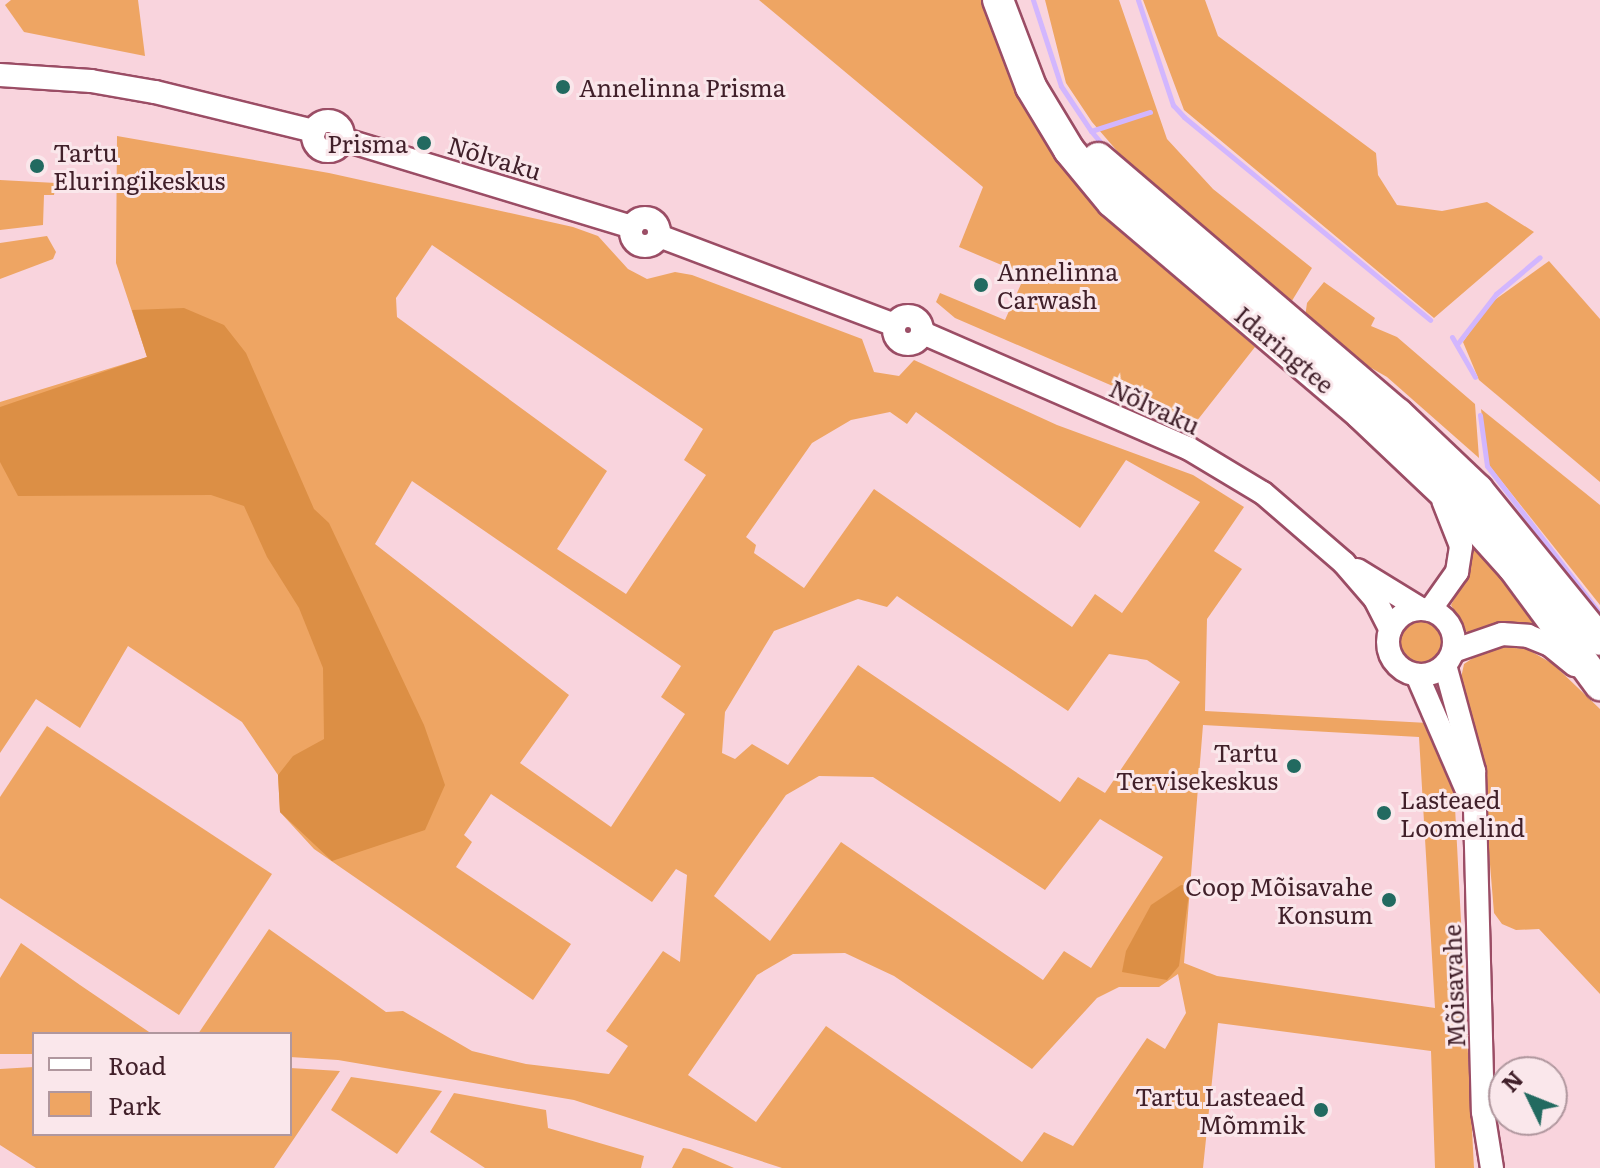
<!DOCTYPE html>
<meta charset="utf-8">
<style>
body{margin:0}
#map{position:relative;width:1600px;height:1168px;overflow:hidden;background:#f9d4dd;font-family:Literata,serif}
div>[style]{position:absolute}
[style*='--x']{left:calc(var(--x)*1px);top:calc(var(--y)*1px);width:calc(var(--w)*1px);rotate:calc(var(--a)*1deg)}
.green>*{inset:0;background:#eea563}
.round{border-radius:50%}
.forest>*{inset:0;background:#dc8f45}
.stream>*{height:5px;margin:-2.5px;padding:0 2.5px;transform-origin:2.5px;border-radius:2.5px;background:#d2b6fe}
.roads{filter:drop-shadow(2px 0 #9b4d65) drop-shadow(-2px 0 #9b4d65) drop-shadow(0 2px #9b4d65) drop-shadow(0 -2px #9b4d65)}
.minor>*{height:22px;margin:-11px;padding:0 11px;transform-origin:11px;border-radius:11px;background:#fff}
.minor>.ring{margin:-11px;padding:0;box-sizing:content-box;background:none;border:22px solid #fff;border-radius:50%}
.major>*{height:30px;margin:-15px;padding:0 15px;transform-origin:15px;border-radius:15px;background:#fff}
.dots>*{width:22px;height:22px;translate:-50% -50%;box-sizing:border-box;border:4px solid #fae7eb;border-radius:50%}
span{translate:-50% -50%;white-space:nowrap;text-align:center;line-height:1.15;-webkit-text-stroke:6px #fae7eb;paint-order:stroke}
.poi-label{font-size:24px;color:#41202a}
.left{translate:0 -50%;text-align:left}
.right{translate:-100% -50%;text-align:right}
.street-label{font-size:24px;color:#41202a}
.legend{position:absolute;left:32px;top:1032px;width:260px;height:104px;box-sizing:border-box;background:#fae7eb;border:2px solid #b0979e;margin:0;padding:10px 14px;list-style:none;font-size:24px;color:#41202a}
.legend li{display:flex;align-items:center;gap:16px;height:40px}
.legend b{width:40px;border:2px solid #b0979e}
.north{position:absolute;left:1488px;top:1056px;width:80px;height:80px;box-sizing:border-box;background:#fae7eb;border:2px solid #b0979e;border-radius:50%;rotate:313deg;font-size:22px;font-weight:700;line-height:32px;text-align:center;color:#41202a}
.north::after{content:'';display:block;margin:auto;width:28px;height:36px;background:#226a60;clip-path:polygon(50% 0,100% 100%,50% 72%,0 100%)}
</style>
<div id="map">
<div class="green">
<i style="clip-path:polygon(11px 0,138px 0,145px 56px,24px 32px,5px 5px)"></i>
<i style="clip-path:polygon(759px 0,988px 0,1091px 199px,1255px 347px,1196px 422px,955px 318px,936px 302px,940px 293px,1005px 320px,1025px 275px,959px 247px,983px 187px)"></i>
<i style="clip-path:polygon(1045px 0,1119px 0,1167px 139px,1213px 189px,1312px 268px,1290px 304px,1131px 167px,1092px 122px,1066px 83px)"></i>
<i style="clip-path:polygon(1143px 0,1205px 0,1218px 36px,1376px 153px,1378px 175px,1397px 205px,1442px 211px,1487px 202px,1534px 232px,1434px 318px,1184px 110px)"></i>
<i style="clip-path:polygon(evenodd,117px 136px,329px 173px,573px 227px,598px 236px,628px 269px,647px 279px,675px 272px,692px 275px,862px 339px,874px 372px,899px 376px,914px 360px,1057px 425px,1193px 475px,1244px 507px,1214px 551px,1242px 569px,1207px 619px,1205px 711px,1428px 723px,1440px 746px,1454px 788px,1474px 1168px,1435px 1168px,1431px 1051px,1218px 1023px,1203px 1168px,782px 1168px,574px 1100px,338px 1060px,290px 1057px,290px 1034px,198px 1034px,269px 929px,386px 1012px,403px 1011px,472px 1051px,526px 1064px,609px 1074px,628px 1046px,606px 1031px,663px 951px,680px 962px,687px 875px,676px 869px,652px 902px,491px 794px,464px 835px,472px 842px,456px 867px,571px 944px,533px 1000px,314px 849px,280px 812px,278px 775px,242px 722px,128px 646px,80px 728px,36px 699px,0 753px,0 402px,147px 357px,116px 263px,117px 136px,432px 245px,703px 429px,684px 460px,706px 475px,626px 594px,557px 549px,607px 471px,397px 317px,396px 298px,432px 245px,117px 136px,890px 412px,907px 424px,916px 412px,1080px 528px,1126px 460px,1200px 502px,1122px 613px,1095px 594px,1072px 627px,874px 489px,804px 588px,754px 553px,756px 545px,746px 537px,812px 443px,851px 420px,890px 412px,117px 136px,412px 481px,681px 666px,661px 697px,685px 714px,611px 827px,520px 763px,569px 695px,375px 544px,412px 481px,117px 136px,897px 596px,1068px 711px,1109px 654px,1147px 660px,1180px 682px,1105px 793px,1078px 777px,1060px 802px,858px 665px,788px 765px,752px 744px,735px 759px,722px 753px,725px 712px,774px 631px,858px 599px,887px 607px,897px 596px,117px 136px,1203px 725px,1419px 737px,1435px 1008px,1217px 976px,1184px 963px,1203px 725px,117px 136px,819px 776px,873px 777px,1045px 890px,1100px 819px,1163px 857px,1091px 968px,1064px 951px,1043px 980px,841px 842px,770px 941px,714px 896px,786px 795px,819px 776px,117px 136px,845px 953px,894px 976px,1032px 1069px,1097px 998px,1119px 987px,1159px 987px,1178px 974px,1186px 1013px,1165px 1049px,1147px 1038px,1073px 1146px,1044px 1132px,1022px 1162px,826px 1026px,756px 1122px,688px 1075px,757px 975px,793px 954px,845px 953px)"></i>
<i style="clip-path:polygon(0 180px,56px 183px,54px 195px,44px 195px,43px 225px,0 230px)"></i>
<i style="clip-path:polygon(47px 236px,56px 252px,53px 259px,0 279px,0 243px)"></i>
<i style="clip-path:polygon(1549px 261px,1600px 319px,1600px 482px,1479px 380px,1463px 342px,1489px 304px)"></i>
<i style="clip-path:polygon(1324px 282px,1375px 318px,1371px 326px,1397px 337px,1475px 404px,1479px 458px,1387px 377px,1352px 357px,1305px 317px,1307px 303px)"></i>
<i style="clip-path:polygon(1481px 409px,1600px 505px,1600px 605px,1488px 464px)"></i>
<i style="clip-path:polygon(1466px 531px,1561px 640px,1469px 636px,1451px 605px,1464px 582px,1469px 557px)"></i>
<i class="round" style="left:1400px;top:618px;width:46px;height:46px"></i>
<i style="clip-path:polygon(1504px 647px,1527px 649px,1553px 664px,1600px 709px,1600px 994px,1539px 929px,1516px 930px,1502px 924px,1494px 913px,1481px 755px,1461px 678px,1464px 664px,1482px 652px)"></i>
<i style="clip-path:polygon(47px 726px,272px 874px,179px 1015px,0 898px,0 797px)"></i>
<i style="clip-path:polygon(21px 943px,80px 985px,152px 1034px,34px 1034px,34px 1054px,0 1054px,0 978px)"></i>
<i style="clip-path:polygon(34px 1067px,34px 1134px,290px 1134px,290px 1068px,340px 1071px,274px 1168px,36px 1168px,0 1145px,0 1069px)"></i>
<i style="clip-path:polygon(351px 1077px,412px 1086px,442px 1091px,397px 1154px,331px 1110px)"></i>
<i style="clip-path:polygon(454px 1093px,546px 1110px,548px 1128px,644px 1156px,641px 1168px,485px 1168px,430px 1132px)"></i>
<i style="clip-path:polygon(683px 1148px,690px 1149px,734px 1168px,672px 1168px)"></i>
</div>
<div class="forest">
<i style="clip-path:polygon(184px 308px,224px 325px,246px 353px,314px 509px,329px 523px,424px 725px,445px 785px,425px 830px,332px 861px,280px 812px,278px 775px,293px 756px,324px 739px,323px 668px,299px 608px,267px 557px,244px 506px,211px 495px,18px 496px,0 462px,0 407px,147px 357px,132px 310px)"></i>
<i style="clip-path:polygon(1181px 885px,1190px 886px,1179px 966px,1167px 980px,1122px 972px,1126px 951px,1151px 905px)"></i>
</div>
<div class="stream">
<i style="--x:1033;--y:0;--w:90;--a:72"></i>
<i style="--x:1061;--y:86;--w:54;--a:56.3"></i>
<i style="--x:1091;--y:131;--w:62;--a:-17.9"></i>
<i style="--x:1138;--y:0;--w:111;--a:71.6"></i>
<i style="--x:1173;--y:105;--w:16;--a:47"></i>
<i style="--x:1184;--y:117;--w:319;--a:39.5"></i>
<i style="--x:1091;--y:131;--w:23;--a:50"></i>
<i style="--x:1452;--y:337;--w:46;--a:60.1"></i>
<i style="--x:1458;--y:343;--w:62;--a:-52.2"></i>
<i style="--x:1496;--y:294;--w:57;--a:-40.1"></i>
<i style="--x:1480;--y:415;--w:51;--a:82.2"></i>
<i style="--x:1487;--y:466;--w:186;--a:52.6"></i>
</div>
<div class="roads">
<div class="minor">
<i style="--x:0;--y:75;--w:91;--a:3.8"></i>
<i style="--x:91;--y:81;--w:65;--a:9.8"></i>
<i style="--x:155;--y:92;--w:164;--a:13.8"></i>
<i class="ring" style="left:313px;top:121px;width:8px;height:8px"></i>
<i style="--x:342;--y:139;--w:303;--a:16.9"></i>
<i class="ring" style="left:631px;top:218px;width:6px;height:6px"></i>
<i style="--x:659;--y:236;--w:252;--a:20.7"></i>
<i class="ring" style="left:894px;top:316px;width:6px;height:6px"></i>
<i style="--x:923;--y:333;--w:289;--a:23.5"></i>
<i style="--x:1188;--y:448;--w:87;--a:31"></i>
<i style="--x:1263;--y:493;--w:107;--a:40.8"></i>
<i style="--x:1344;--y:563;--w:48;--a:49.3"></i>
<i style="--x:1375;--y:599;--w:34;--a:63"></i>
<i style="--x:1357;--y:570;--w:75;--a:31.4"></i>
<i class="ring" style="left:1388px;top:609px;width:44px;height:44px"></i>
<i style="--x:1430;--y:610;--w:47;--a:-54.6"></i>
<i style="--x:1457;--y:572;--w:26;--a:-81"></i>
<i style="--x:1461;--y:546;--w:49;--a:-111.4"></i>
<i style="--x:1453;--y:651;--w:52;--a:-19.1"></i>
<i style="--x:1502;--y:634;--w:26;--a:4"></i>
<i style="--x:1528;--y:636;--w:24;--a:22"></i>
<i style="--x:1550;--y:645;--w:32;--a:39"></i>
<i style="--x:1445;--y:665;--w:110;--a:74.7"></i>
<i style="--x:1474;--y:771;--w:341;--a:88.5"></i>
<i style="--x:1483;--y:1112;--w:57;--a:80.9"></i>
<i style="--x:1417;--y:675;--w:123;--a:66.6"></i>
</div>
<div class="major">
<i style="--x:998;--y:0;--w:93;--a:69.2"></i>
<i style="--x:1031;--y:87;--w:74;--a:58.9"></i>
<i style="--x:1069;--y:150;--w:67;--a:50.4"></i>
<i style="--x:1112;--y:202;--w:327;--a:40.4"></i>
<i style="--x:1361;--y:414;--w:134;--a:43.5"></i>
<i style="--x:1458;--y:506;--w:82;--a:48"></i>
<i style="--x:1513;--y:567;--w:147;--a:53.6"></i>
<i style="--x:1098;--y:158;--w:394;--a:40.5"></i>
<i style="--x:1398;--y:414;--w:110;--a:43.5"></i>
<i style="--x:1478;--y:490;--w:193;--a:50.9"></i>
</div>
</div>
<div class="dots">
<i style="left:563px;top:87px;background:#226a60"></i>
<i style="left:424px;top:143px;background:#226a60"></i>
<i style="left:37px;top:166px;background:#226a60"></i>
<i style="left:981px;top:285px;background:#226a60"></i>
<i style="left:1294px;top:766px;background:#226a60"></i>
<i style="left:1384px;top:813px;background:#226a60"></i>
<i style="left:1389px;top:900px;background:#226a60"></i>
<i style="left:1321px;top:1110px;background:#226a60"></i>
</div>
<div class="poi-label">
<span class="left" style="left:579px;top:87px">Annelinna Prisma</span>
<span class="right" style="left:408px;top:143px">Prisma</span>
<span class="left" style="left:53px;top:166px">Tartu<br>Eluringikeskus</span>
<span class="left" style="left:997px;top:285px">Annelinna<br>Carwash</span>
<span class="right" style="left:1278px;top:766px">Tartu<br>Tervisekeskus</span>
<span class="left" style="left:1400px;top:813px">Lasteaed<br>Loomelind</span>
<span class="right" style="left:1373px;top:900px">Coop Mõisavahe<br>Konsum</span>
<span class="right" style="left:1305px;top:1110px">Tartu Lasteaed<br>Mõmmik</span>
</div>
<div class="street-label">
<span style="left:495px;top:157px;rotate:17deg">Nõlvaku</span>
<span style="left:1285px;top:349px;rotate:40deg">Idaringtee</span>
<span style="left:1155px;top:406px;rotate:25deg">Nõlvaku</span>
<span style="left:1453px;top:986px;rotate:-92deg">Mõisavahe</span>
</div>
<ul class="legend">
<li><b style="height:10px;background:#fff"></b>Road</li>
<li><b style="height:22px;background:#eea563"></b>Park</li>
</ul>
<div class="north">N</div>
</div>
